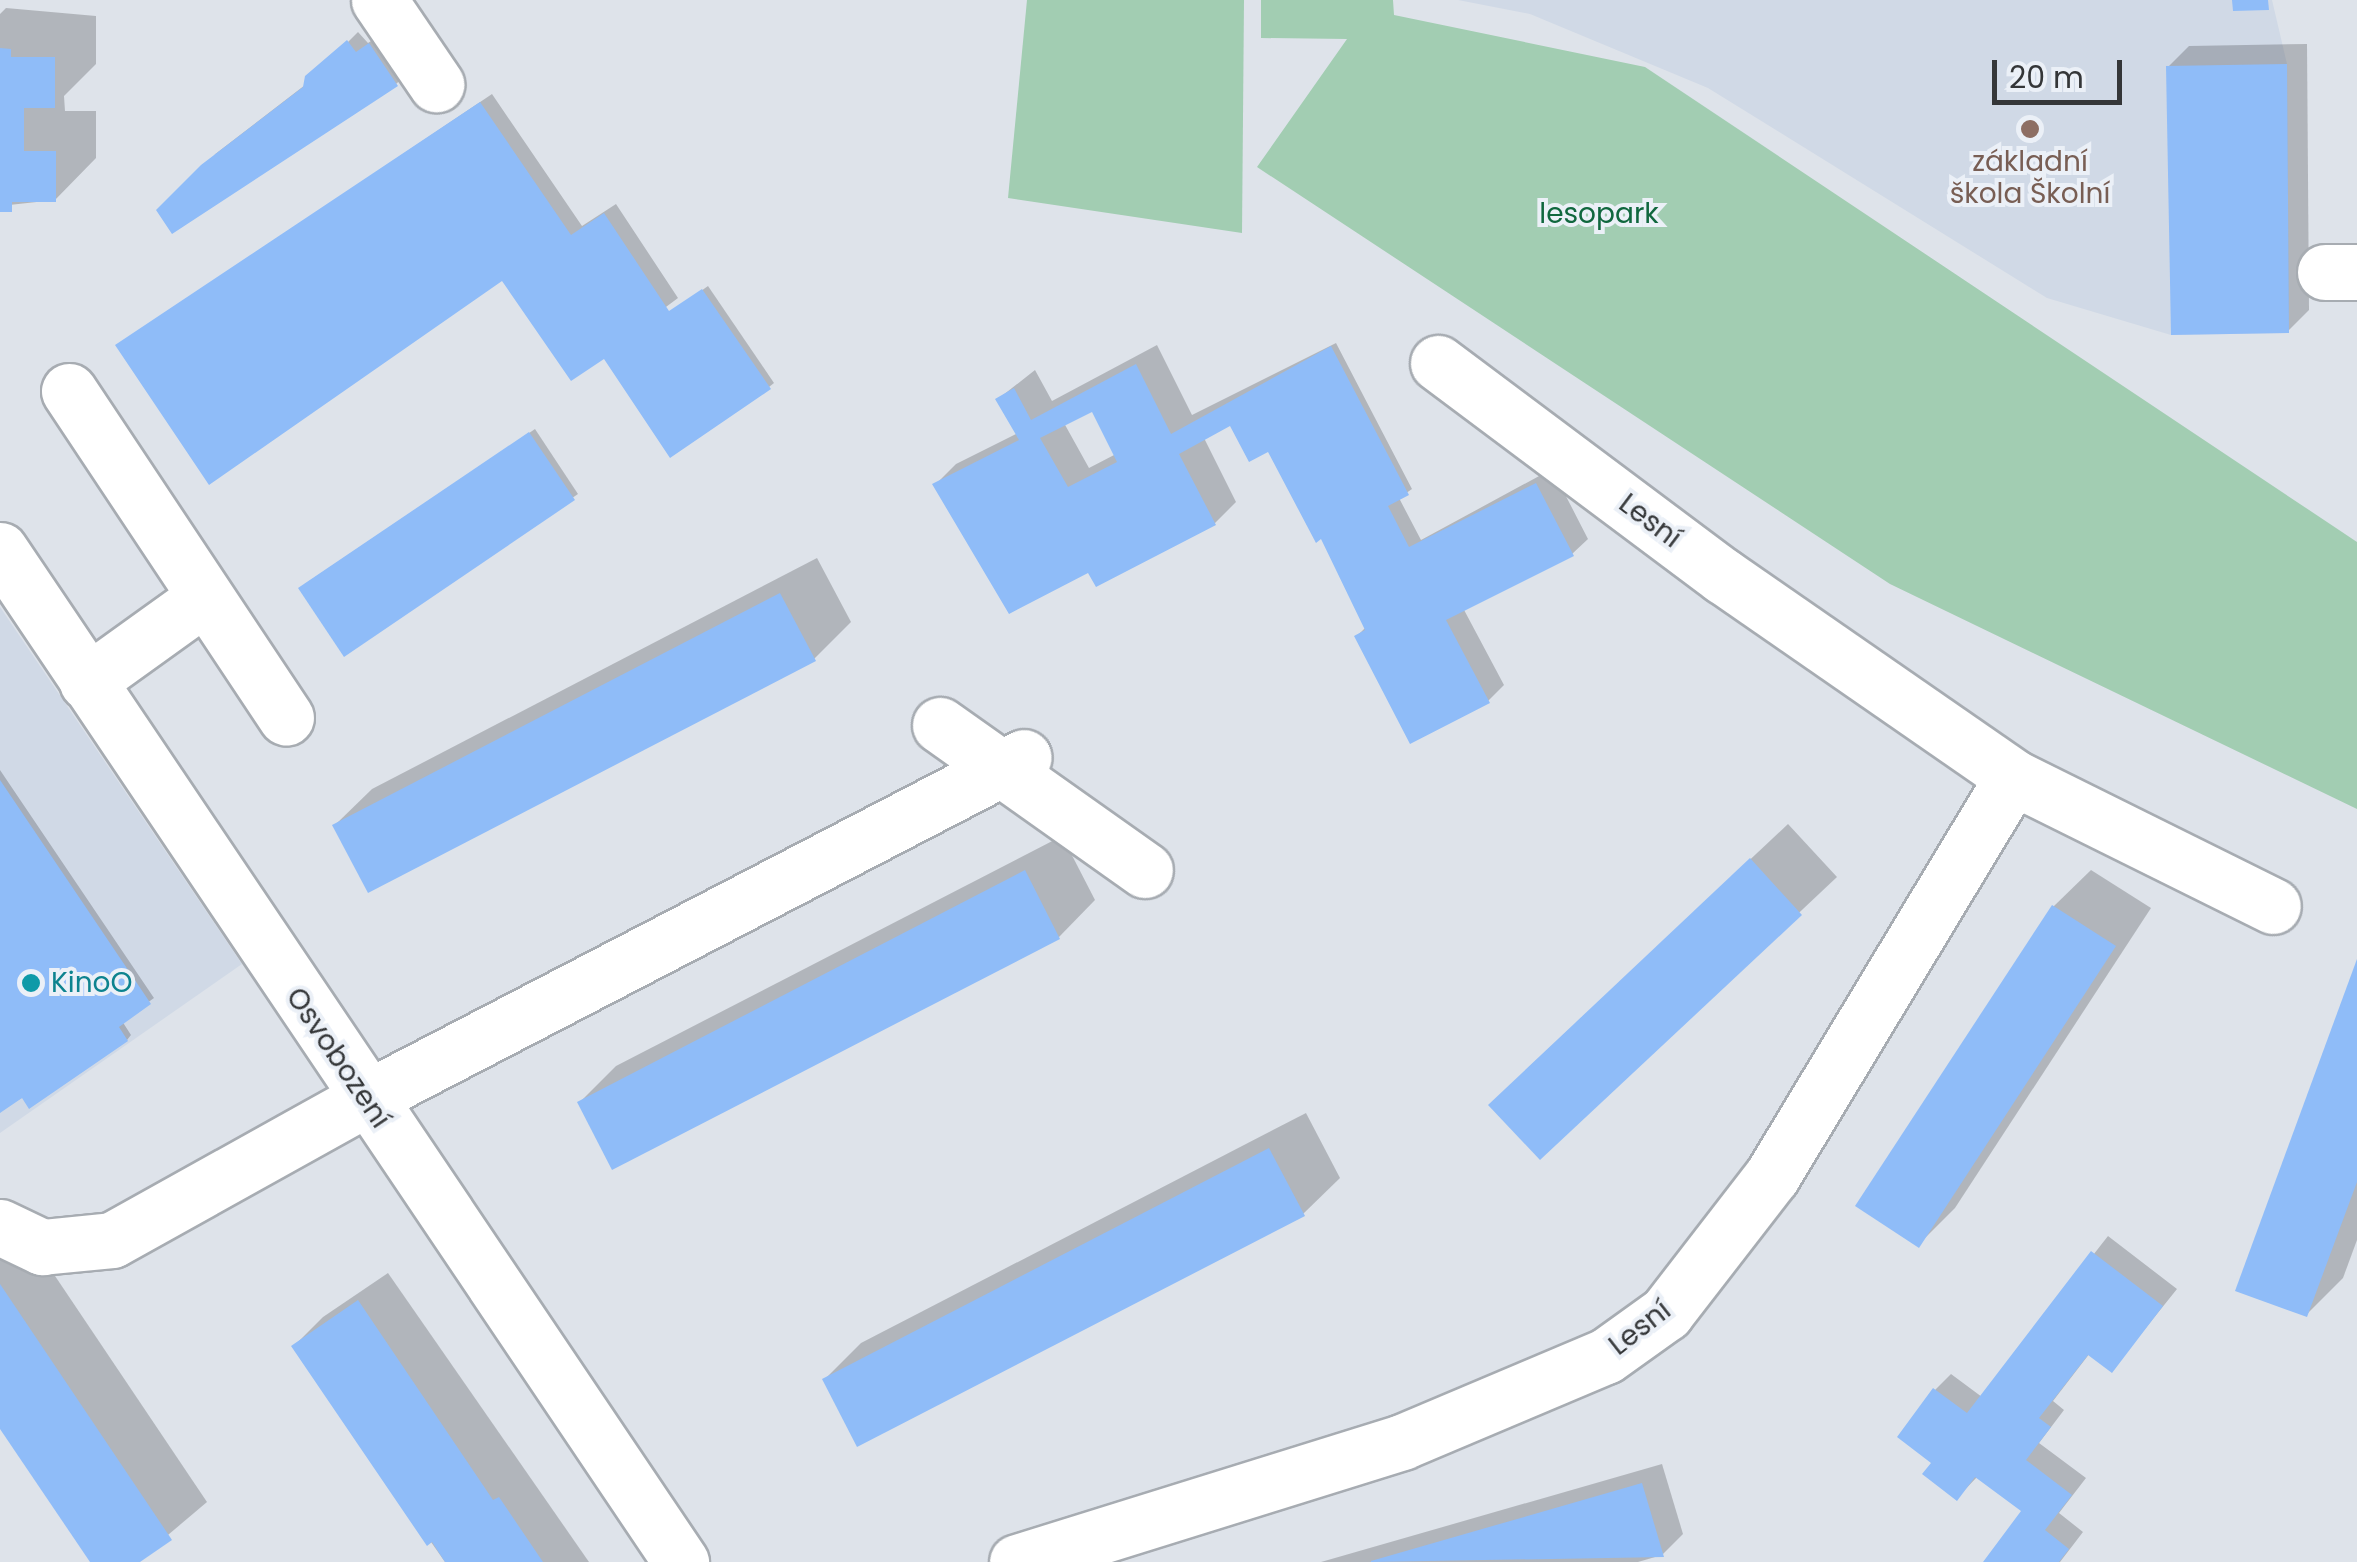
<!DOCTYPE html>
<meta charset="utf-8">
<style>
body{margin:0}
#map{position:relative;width:2357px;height:1562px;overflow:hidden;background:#dee3ea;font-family:Poppins,sans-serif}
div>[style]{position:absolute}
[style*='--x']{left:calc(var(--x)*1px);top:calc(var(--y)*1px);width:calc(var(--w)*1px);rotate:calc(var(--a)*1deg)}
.built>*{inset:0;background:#d0d9e6}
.green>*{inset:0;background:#a2cdb2}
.shadow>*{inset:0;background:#0003}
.building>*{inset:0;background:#8fbcf8}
.roads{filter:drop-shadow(2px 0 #a7acb2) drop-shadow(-2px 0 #a7acb2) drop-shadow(0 2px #a7acb2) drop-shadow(0 -2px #a7acb2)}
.minor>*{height:55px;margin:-27.5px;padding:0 27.5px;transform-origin:27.5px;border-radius:27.5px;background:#fff}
.dots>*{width:28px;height:28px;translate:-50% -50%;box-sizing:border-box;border:5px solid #ebf0f7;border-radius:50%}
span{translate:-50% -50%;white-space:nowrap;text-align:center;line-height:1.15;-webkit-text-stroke:8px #ebf0f7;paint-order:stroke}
.education-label{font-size:28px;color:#785e54}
.park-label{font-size:28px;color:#10673e}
.street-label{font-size:28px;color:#343638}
.culture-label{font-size:28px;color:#0d838f}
.left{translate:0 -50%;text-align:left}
.scale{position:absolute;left:1992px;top:60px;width:130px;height:45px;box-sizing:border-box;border:5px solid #343638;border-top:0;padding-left:12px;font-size:30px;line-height:35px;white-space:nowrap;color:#343638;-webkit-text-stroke:8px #ebf0f7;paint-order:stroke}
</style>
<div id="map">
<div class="built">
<i style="clip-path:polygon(1458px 0,2272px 0,2287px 64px,2289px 333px,2171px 335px,2047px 298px,1708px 88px,1530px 14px)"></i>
<i style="clip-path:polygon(0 607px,242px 964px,0 1133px)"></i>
</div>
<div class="green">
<i style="clip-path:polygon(1027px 0,1244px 0,1242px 233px,1008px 198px)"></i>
<i style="clip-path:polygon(1261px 0,1393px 0,1394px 15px,1645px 67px,2357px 542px,2357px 809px,1890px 584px,1257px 167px,1347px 39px,1261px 38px)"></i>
</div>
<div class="shadow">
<i style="clip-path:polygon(6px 8px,96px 16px,96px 64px,64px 96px,65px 111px,96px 111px,96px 158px,55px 200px,0 206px,0 14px)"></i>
<i style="clip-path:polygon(358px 32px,368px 43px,380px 35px,407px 74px,396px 84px,214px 155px,305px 85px)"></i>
<i style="clip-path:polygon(2307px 44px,2309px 310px,2288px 331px,2168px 67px,2189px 46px)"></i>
<i style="clip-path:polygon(492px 94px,582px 226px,616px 204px,678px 298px,572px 377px,503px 277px,209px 482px,118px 346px)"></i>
<i style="clip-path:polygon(708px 286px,774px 383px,769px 387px,612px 355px)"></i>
<i style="clip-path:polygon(evenodd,1336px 343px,1412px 489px,1399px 498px,1421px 540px,1552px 469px,1588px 539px,1572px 554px,1463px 608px,1504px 685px,1488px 701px,1357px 636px,1366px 627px,1323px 536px,1269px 447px,1231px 423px,1204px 438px,1236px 502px,1215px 523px,1089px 570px,935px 485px,956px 464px,1018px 433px,998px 399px,1035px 370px,1052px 401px,1157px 345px,1192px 415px,1336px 343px,1093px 409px,1116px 454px,1089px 468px,1064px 423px,1093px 409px)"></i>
<i style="clip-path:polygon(535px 429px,578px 494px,345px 654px,305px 584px)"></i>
<i style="clip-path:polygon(817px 558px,851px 622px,814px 659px,335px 825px,372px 789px)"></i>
<i style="clip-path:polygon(0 770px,154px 998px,122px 1021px,131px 1035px,127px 1040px,0 1110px)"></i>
<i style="clip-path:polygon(1788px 824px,1837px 877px,1540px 1157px,1528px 1068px)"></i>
<i style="clip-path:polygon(1062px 836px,1095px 900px,1059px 937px,580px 1102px,616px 1066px)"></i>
<i style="clip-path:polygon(2091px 870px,2151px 908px,1955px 1208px,1918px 1245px,1858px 1205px,2054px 906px)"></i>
<i style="clip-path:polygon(2357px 965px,2357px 1240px,2343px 1278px,2307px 1314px)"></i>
<i style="clip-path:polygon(1306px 1113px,1340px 1178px,1303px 1214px,825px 1379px,861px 1343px)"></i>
<i style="clip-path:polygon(8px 1206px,207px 1502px,136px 1562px,93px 1562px,0 1424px,0 1211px)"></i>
<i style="clip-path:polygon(2108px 1236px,2177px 1289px,2112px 1370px,2090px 1353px,2053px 1401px,2064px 1410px,2039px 1443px,2086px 1478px,2059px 1513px,2083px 1532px,2060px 1562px,1986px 1562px,2024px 1511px,1978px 1476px,1957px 1498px,1934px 1462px,1935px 1390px,1951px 1374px,1982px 1397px)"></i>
<i style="clip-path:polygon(388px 1273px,589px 1562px,445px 1562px,294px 1346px,323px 1317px)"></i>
<i style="clip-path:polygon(1662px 1464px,1683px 1534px,1662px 1555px,1638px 1562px,1321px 1562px)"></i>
</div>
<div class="building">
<i style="clip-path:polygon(2232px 0,2268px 0,2269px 10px,2233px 11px)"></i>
<i style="clip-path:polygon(347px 40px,356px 52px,369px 43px,398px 86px,172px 234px,156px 210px,201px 165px,303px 87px,305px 76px)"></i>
<i style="clip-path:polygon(0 48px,11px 49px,11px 57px,55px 57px,55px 108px,24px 108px,24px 151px,56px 151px,56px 202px,12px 202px,12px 212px,0 212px)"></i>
<i style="clip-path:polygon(2287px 64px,2289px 333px,2171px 335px,2166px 66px)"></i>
<i style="clip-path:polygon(480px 102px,571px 235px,604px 213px,669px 311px,702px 289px,771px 389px,670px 458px,604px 359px,571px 381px,502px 281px,209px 485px,115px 345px)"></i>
<i style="clip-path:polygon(evenodd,1331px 346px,1409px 495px,1388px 506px,1409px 547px,1536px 483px,1574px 556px,1446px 620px,1490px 703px,1410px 744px,1354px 636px,1365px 630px,1321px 539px,1316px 543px,1268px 452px,1249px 462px,1230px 426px,1179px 454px,1216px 525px,1096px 587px,1088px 573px,1009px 614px,932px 484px,1019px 440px,995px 399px,1014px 388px,1031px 420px,1136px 364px,1171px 434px,1331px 346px,1092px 412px,1117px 462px,1068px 487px,1040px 438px,1092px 412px)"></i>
<i style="clip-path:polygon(529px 432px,575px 500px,344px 657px,298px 588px)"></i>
<i style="clip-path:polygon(780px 593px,816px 661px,368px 893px,332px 825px)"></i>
<i style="clip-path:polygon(0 780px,151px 1004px,119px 1027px,128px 1041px,29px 1109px,22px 1098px,0 1113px)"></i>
<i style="clip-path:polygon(1750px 858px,1802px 915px,1540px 1160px,1488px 1105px)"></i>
<i style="clip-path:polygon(1025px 870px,1060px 939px,612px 1170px,577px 1102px)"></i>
<i style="clip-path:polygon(2052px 905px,2116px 946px,1919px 1248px,1855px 1206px)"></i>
<i style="clip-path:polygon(2357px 959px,2357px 1182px,2307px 1317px,2235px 1291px)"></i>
<i style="clip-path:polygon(1269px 1148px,1305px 1216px,857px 1447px,822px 1379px)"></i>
<i style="clip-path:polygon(2091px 1251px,2163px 1306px,2112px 1373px,2088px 1355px,2039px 1418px,2051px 1427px,2026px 1460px,2072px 1495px,2045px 1530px,2069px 1549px,2059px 1562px,1983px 1562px,2021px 1511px,1975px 1477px,1957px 1501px,1922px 1474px,1931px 1463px,1897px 1437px,1933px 1388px,1967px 1413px)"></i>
<i style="clip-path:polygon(0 1284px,172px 1540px,140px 1562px,90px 1562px,0 1429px)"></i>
<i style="clip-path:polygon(358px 1300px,493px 1500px,499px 1497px,543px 1562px,445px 1562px,432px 1542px,427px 1546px,291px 1346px)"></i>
<i style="clip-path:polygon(1642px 1483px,1664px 1557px,1371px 1562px,1371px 1561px)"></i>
</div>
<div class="roads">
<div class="minor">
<i style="--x:379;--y:0;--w:102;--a:55.8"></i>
<i style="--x:2325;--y:272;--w:32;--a:0"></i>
<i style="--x:1438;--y:363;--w:356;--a:36.8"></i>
<i style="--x:1723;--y:576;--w:353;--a:34.7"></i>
<i style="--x:2013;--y:777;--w:290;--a:26.4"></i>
<i style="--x:69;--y:391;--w:392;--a:56.4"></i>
<i style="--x:0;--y:550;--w:1220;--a:56.06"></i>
<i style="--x:87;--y:682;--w:144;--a:-35.7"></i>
<i style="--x:940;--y:725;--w:251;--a:35.3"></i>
<i style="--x:0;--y:1227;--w:47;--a:25.5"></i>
<i style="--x:42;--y:1247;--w:70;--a:-5.7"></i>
<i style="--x:112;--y:1240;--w:290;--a:-29.1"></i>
<i style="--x:365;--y:1099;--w:742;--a:-27.43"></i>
<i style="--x:1017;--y:1562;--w:403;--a:-17.3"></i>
<i style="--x:1402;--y:1442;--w:221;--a:-22.9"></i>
<i style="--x:1606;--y:1356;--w:74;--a:-35.6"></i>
<i style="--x:1666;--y:1313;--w:173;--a:-52.3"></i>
<i style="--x:1772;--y:1176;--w:466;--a:-58.9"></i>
</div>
</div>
<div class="dots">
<i style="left:2030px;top:129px;background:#8d6e63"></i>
<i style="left:31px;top:983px;background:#0f9aa8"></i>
</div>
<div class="education-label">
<span style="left:2030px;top:178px">základní<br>škola Školní</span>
</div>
<div class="park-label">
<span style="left:1599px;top:214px">lesopark</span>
</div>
<div class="street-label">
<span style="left:1650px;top:521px;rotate:37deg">Lesní</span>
<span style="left:338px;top:1058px;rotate:56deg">Osvobození</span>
<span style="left:1640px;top:1328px;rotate:-38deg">Lesní</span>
</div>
<div class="culture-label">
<span class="left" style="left:51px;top:983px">KinoO</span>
</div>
<div class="scale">20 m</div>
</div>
